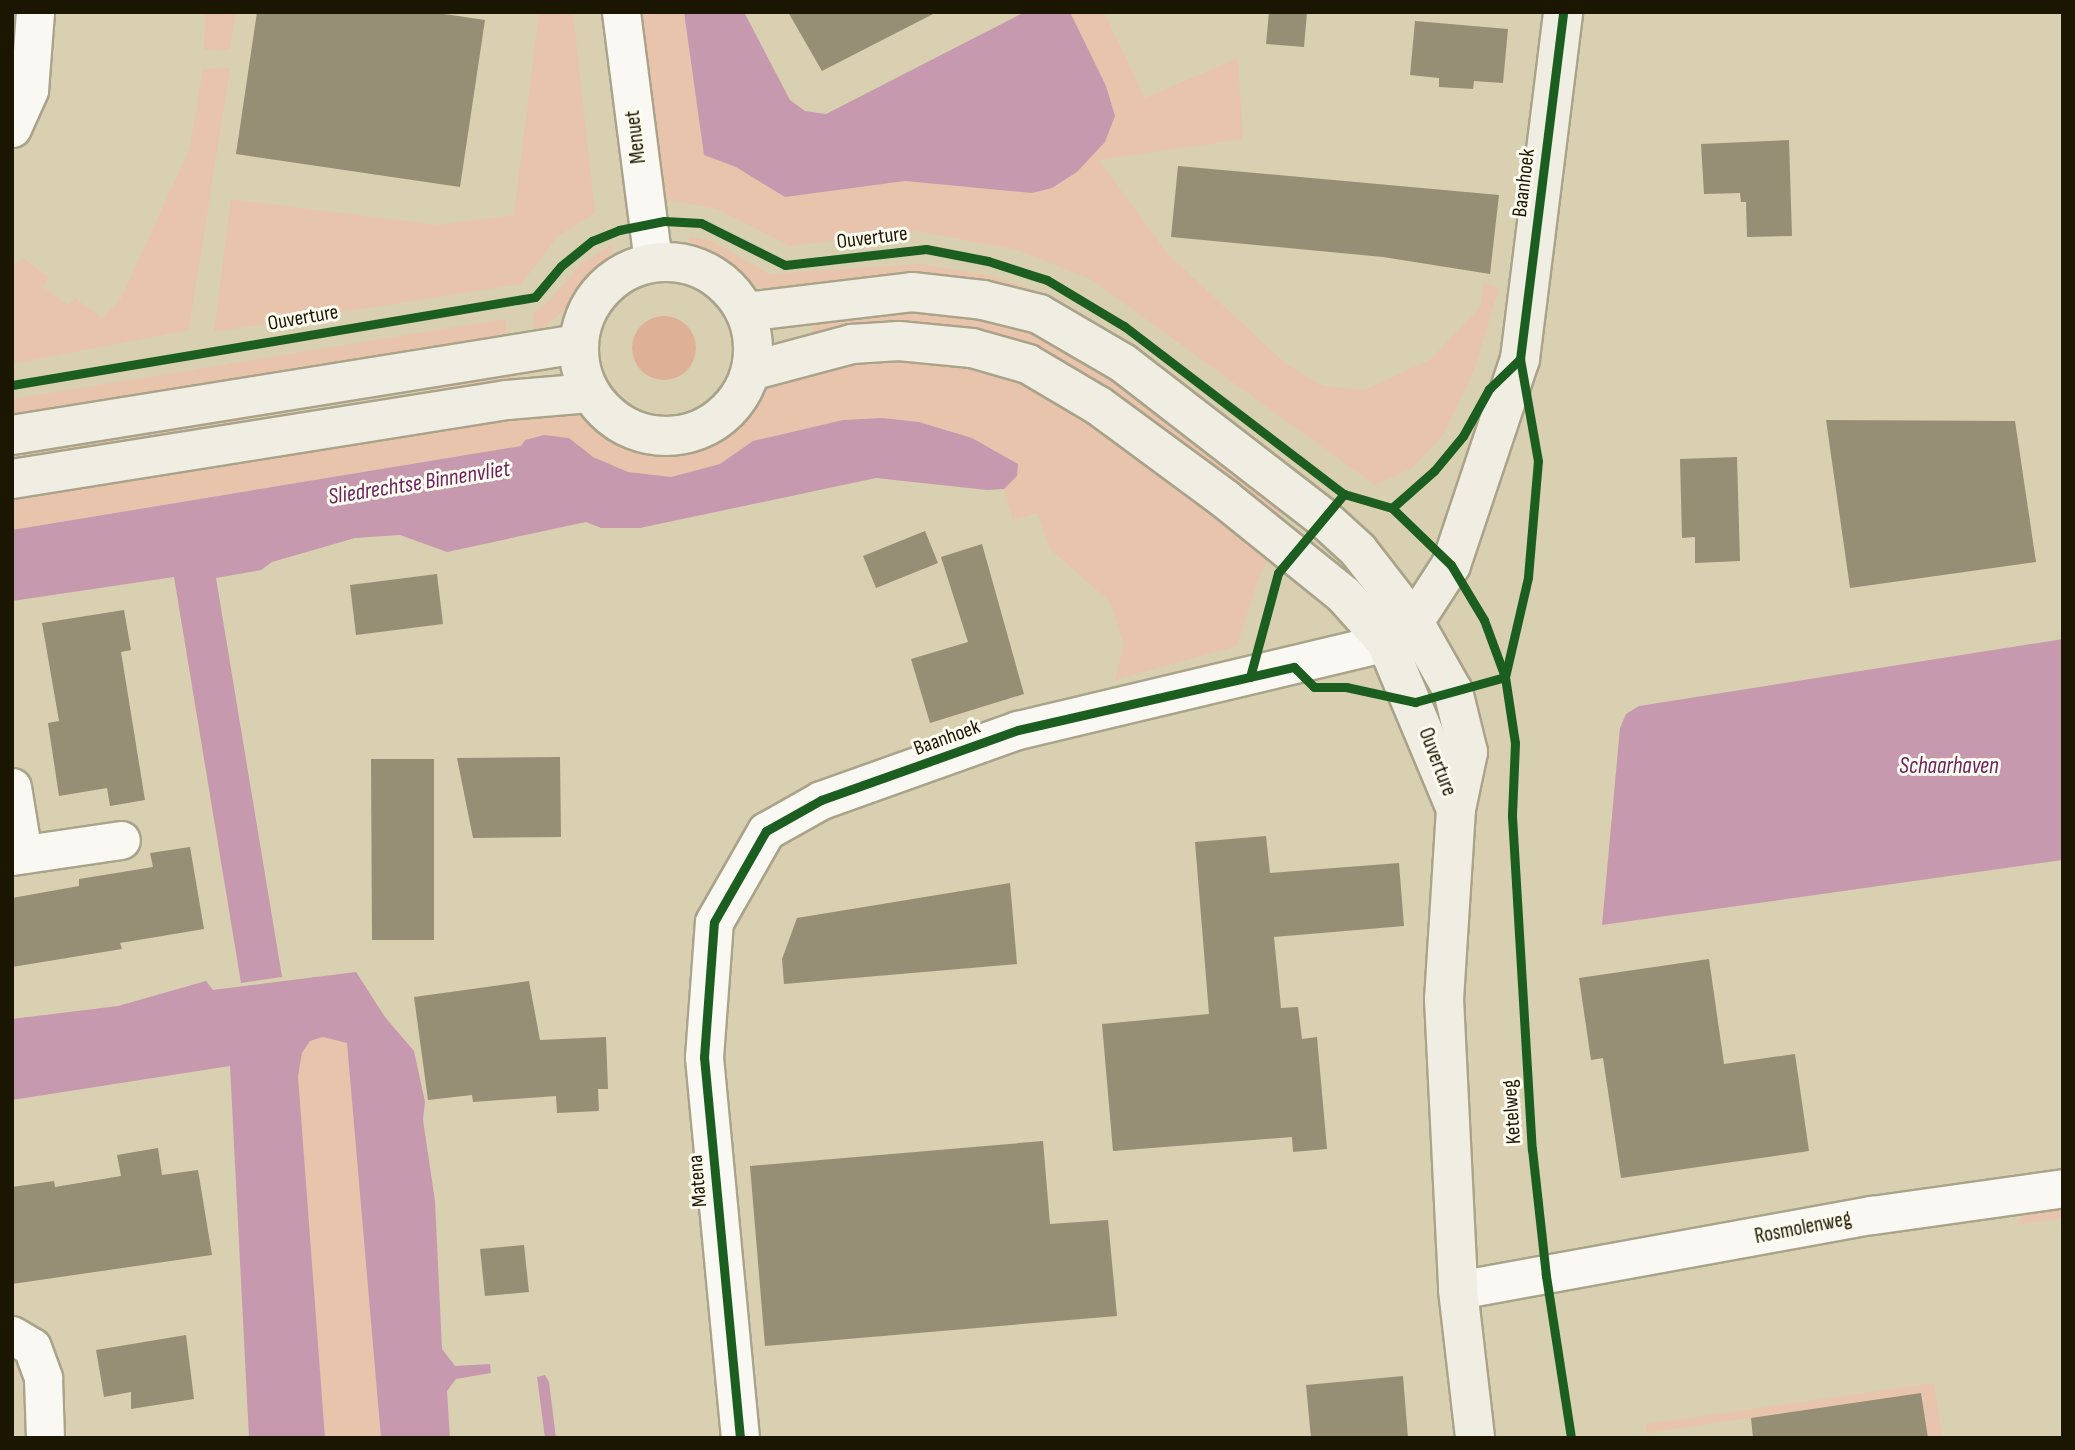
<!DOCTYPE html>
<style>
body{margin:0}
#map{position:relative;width:2075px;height:1450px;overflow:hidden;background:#d8d0b0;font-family:"Sofia Sans Condensed",sans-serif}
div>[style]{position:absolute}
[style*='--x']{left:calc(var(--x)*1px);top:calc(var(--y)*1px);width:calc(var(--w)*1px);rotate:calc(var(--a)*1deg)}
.green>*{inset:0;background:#e9c4ad}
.forest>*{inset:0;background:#deb196}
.round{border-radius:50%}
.water>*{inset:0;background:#c799af}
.building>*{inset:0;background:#978e76}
.roads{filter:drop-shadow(2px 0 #a9a38a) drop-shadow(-2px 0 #a9a38a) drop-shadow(0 2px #a9a38a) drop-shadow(0 -2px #a9a38a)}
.street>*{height:37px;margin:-18.5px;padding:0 18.5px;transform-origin:18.5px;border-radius:18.5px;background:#f9f8f3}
.secondary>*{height:38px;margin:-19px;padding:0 19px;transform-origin:19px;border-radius:19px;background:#f0ede3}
.secondary>.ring{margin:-19px;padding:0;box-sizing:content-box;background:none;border:38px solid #f0ede3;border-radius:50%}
.cycleway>*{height:9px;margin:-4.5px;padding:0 4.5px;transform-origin:4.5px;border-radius:4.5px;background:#1b5e20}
span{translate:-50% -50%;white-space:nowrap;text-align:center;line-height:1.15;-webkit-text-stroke:6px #fefcf0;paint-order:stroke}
.street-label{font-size:21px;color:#1b1601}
.water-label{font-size:23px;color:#6b215b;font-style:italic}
.frame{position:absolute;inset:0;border:14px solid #1b1601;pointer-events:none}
</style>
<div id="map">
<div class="green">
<i style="clip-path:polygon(205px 12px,236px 12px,230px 50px,204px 49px)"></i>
<i style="clip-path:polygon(539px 12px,573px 12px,595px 213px,558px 236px,521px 284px,214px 332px,231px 199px,439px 225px,514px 215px)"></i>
<i style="clip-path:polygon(641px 12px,684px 12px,704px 155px,736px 167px,785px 197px,905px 181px,1032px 193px,1106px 86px,1070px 12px,1104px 12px,1145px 98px,1238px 58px,1243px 139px,1099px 160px,1167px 253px,1286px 364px,1323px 386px,1365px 390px,1431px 359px,1481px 306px,1483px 283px,1499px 288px,1475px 368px,1444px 434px,1412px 468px,1375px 485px,1092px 280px,1018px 250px,917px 231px,790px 246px,717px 209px,667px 200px)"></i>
<i style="clip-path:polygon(230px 68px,189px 330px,12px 364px,12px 264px,24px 259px,49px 277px,43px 287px,68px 305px,75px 298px,102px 318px,120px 300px,190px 148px,203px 69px)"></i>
<i style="clip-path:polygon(690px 236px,714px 242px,769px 274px,920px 264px,992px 276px,1031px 289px,1098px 323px,1321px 488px,1315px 498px,1077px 325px,768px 291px,739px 279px,688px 240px)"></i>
<i style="clip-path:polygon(610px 246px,613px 249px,602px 269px,574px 303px,536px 333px,532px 313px,546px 304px,583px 262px)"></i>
<i style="clip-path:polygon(892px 306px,996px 320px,1045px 338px,1140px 396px,1287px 507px,1271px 526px,1067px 376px,813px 339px,811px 315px)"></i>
<i style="clip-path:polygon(505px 319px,508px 341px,12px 423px,12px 399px)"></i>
<i style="clip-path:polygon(883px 355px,987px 369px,1033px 387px,1076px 411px,1271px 554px,1260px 574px,1237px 646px,1115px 680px,1124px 645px,1110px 602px,1050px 549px,1038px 513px,1013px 520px,1004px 489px,1017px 476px,1017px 464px,946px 429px,881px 418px,843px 420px,753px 441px,720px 464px,671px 477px,628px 472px,593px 457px,569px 438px,525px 440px,521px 446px,12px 530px,12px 494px,541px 406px,577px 410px,639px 443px,684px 446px,706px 440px,729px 424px,763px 386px)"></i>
<i style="clip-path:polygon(511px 365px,514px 388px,458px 397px,408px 381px)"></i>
<i style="clip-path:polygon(264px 405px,218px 436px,12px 470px,12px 446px)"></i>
<i style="clip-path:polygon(324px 1037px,347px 1042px,381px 1438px,325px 1438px,298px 1076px,302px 1053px,310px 1041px)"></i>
<i style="clip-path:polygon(2063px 1207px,2063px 1218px,2015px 1225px,2026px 1212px)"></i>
<i style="clip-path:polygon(1934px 1383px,1942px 1438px,1928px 1438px,1921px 1393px,1647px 1433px,1646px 1424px)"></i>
</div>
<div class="forest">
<i class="round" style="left:632px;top:316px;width:64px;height:64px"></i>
</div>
<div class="water">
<i style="clip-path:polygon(684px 12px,744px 12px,790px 100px,805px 111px,826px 114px,1025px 12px,1070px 12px,1106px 86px,1115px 116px,1105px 142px,1077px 172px,1052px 188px,1032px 193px,905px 181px,785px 197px,736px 167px,704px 155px)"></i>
<i style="clip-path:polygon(882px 418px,919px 422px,972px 438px,1018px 464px,1017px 476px,1004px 489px,987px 490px,876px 478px,640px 528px,601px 528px,586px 522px,447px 552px,400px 535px,355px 538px,272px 562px,261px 570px,216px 578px,282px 977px,241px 983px,174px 577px,12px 601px,12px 530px,521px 446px,525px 440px,544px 435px,569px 438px,593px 457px,628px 472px,671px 477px,720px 464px,753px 441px,843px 420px)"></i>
<i style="clip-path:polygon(2063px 639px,2063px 860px,1602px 925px,1620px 728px,1626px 714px,1639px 706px)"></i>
<i style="clip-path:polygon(356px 972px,385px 1017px,414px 1051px,425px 1102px,423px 1120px,435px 1201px,442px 1349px,455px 1366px,490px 1364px,491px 1373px,456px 1379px,447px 1391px,450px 1438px,381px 1438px,347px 1043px,323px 1037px,310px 1041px,302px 1053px,298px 1076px,325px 1438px,249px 1438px,230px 1066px,12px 1100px,12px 1019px,118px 1006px,206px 981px,213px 990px)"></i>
<i style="clip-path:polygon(545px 1375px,549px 1382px,556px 1438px,545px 1438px,537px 1377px)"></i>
</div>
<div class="building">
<i style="clip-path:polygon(257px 12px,431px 12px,485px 20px,460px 187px,236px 154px)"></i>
<i style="clip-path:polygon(788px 12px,937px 12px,822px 71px)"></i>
<i style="clip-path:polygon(1269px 12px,1307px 12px,1304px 47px,1266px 44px)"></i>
<i style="clip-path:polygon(1415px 21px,1508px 29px,1503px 83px,1474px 81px,1473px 89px,1439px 87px,1439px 78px,1410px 75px)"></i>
<i style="clip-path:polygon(1789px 140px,1792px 236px,1747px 237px,1746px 202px,1741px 202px,1740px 193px,1704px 194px,1701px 144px)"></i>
<i style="clip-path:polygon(1178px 166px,1499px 195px,1490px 274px,1383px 257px,1171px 237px)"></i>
<i style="clip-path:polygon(1826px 420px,2015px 421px,2036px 562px,1850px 588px)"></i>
<i style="clip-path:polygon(1737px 457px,1740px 561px,1695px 563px,1695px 537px,1682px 538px,1680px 459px)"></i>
<i style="clip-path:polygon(925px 531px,938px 563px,876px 588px,863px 556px)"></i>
<i style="clip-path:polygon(982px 544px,1024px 694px,930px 723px,911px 659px,968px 642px,941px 557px)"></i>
<i style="clip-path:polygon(437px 574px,443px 624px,356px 635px,350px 585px)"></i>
<i style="clip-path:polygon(124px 610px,131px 650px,121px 652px,145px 800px,110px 806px,107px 788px,59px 796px,48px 723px,59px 721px,42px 623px)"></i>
<i style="clip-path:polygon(560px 757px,561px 837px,473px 838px,457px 758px)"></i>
<i style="clip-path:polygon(371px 759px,434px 759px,434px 940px,372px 940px)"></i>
<i style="clip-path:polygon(1266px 836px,1270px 873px,1399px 863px,1404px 926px,1274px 937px,1281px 1008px,1298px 1007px,1302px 1039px,1317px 1037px,1327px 1149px,1293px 1152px,1292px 1137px,1113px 1151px,1102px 1024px,1209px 1014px,1195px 842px)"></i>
<i style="clip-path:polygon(190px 847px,204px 929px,120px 943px,122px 949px,12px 967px,12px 898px,79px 886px,79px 879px,153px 867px,150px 853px)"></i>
<i style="clip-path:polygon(1010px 883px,1017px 964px,784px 984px,782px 959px,797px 918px)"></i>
<i style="clip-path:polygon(1709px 959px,1724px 1064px,1795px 1054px,1809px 1151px,1621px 1178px,1603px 1058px,1591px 1060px,1579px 978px)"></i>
<i style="clip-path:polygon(529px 981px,540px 1040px,606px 1037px,608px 1089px,598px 1089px,599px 1111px,557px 1113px,556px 1096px,473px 1102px,472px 1095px,428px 1100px,414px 997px)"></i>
<i style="clip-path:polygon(1043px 1141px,1050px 1224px,1108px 1220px,1117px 1316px,765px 1346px,750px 1166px)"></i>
<i style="clip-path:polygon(158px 1148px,162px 1175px,198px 1170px,212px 1255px,12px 1284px,12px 1187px,54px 1181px,55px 1187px,121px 1176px,117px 1155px)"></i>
<i style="clip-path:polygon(524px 1245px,529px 1292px,485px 1296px,480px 1249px)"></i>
<i style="clip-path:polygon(186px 1335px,194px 1399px,131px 1409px,131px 1392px,104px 1397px,96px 1350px)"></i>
<i style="clip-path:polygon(1403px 1376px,1408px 1438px,1311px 1438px,1306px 1385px)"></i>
<i style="clip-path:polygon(1921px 1393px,1928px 1438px,1753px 1438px,1751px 1418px)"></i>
</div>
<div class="roads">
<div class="street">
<i style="--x:621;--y:12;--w:252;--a:82.7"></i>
<i style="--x:12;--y:128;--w:42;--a:-65.9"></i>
<i style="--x:29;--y:90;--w:78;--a:-85.6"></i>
<i style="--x:12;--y:787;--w:68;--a:80.7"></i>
<i style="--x:12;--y:856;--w:110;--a:-8.4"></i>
<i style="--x:1458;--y:1290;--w:421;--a:-10.3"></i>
<i style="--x:1872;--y:1215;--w:193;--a:-8"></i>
<i style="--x:12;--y:1335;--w:23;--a:31"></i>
<i style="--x:32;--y:1347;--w:33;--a:70"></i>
<i style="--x:43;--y:1378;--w:60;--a:88.1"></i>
<i style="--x:740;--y:1438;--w:383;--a:-95.4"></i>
<i style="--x:704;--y:1057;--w:135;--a:-85.8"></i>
<i style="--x:714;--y:922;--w:105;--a:-60.3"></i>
<i style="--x:766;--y:831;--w:63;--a:-29.4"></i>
<i style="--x:821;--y:800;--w:209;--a:-19.6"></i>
<i style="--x:1018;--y:730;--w:378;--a:-13.4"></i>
</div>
<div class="secondary">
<i class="ring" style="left:579px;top:262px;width:136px;height:136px"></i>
<i style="--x:745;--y:312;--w:168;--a:-6.8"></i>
<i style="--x:912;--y:292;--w:71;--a:6.4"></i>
<i style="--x:983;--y:300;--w:58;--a:14"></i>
<i style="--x:1039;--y:314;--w:97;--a:30.3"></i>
<i style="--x:1123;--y:363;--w:252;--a:37.7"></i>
<i style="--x:1322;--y:517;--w:49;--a:42.5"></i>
<i style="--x:1358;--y:550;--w:91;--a:52.1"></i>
<i style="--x:1414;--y:622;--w:79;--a:60.5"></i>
<i style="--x:1453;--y:691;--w:63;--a:76.2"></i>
<i style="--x:1468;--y:752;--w:58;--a:101.9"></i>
<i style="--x:1456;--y:809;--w:190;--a:93.6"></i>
<i style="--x:1444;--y:999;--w:291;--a:87.2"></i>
<i style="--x:1458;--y:1290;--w:149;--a:83.4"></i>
<i style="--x:751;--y:371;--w:105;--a:-15"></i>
<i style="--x:852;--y:344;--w:47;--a:-3.7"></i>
<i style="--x:899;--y:341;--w:73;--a:5.5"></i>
<i style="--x:972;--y:348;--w:58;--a:15.9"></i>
<i style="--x:1028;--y:364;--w:82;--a:30.6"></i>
<i style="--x:1099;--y:406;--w:157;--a:36.4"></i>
<i style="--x:1225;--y:499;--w:153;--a:38.9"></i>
<i style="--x:1344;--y:595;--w:63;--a:48.2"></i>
<i style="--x:1386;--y:642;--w:181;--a:67.3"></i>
<i style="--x:12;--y:435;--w:573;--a:-9.13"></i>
<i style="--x:12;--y:479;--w:501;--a:-9.07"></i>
<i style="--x:507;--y:400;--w:83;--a:-4.8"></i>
<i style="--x:1394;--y:636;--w:24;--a:-35"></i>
<i style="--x:1414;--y:622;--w:68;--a:-57"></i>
<i style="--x:1451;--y:565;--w:217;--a:-71.5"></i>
<i style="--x:1520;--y:359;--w:350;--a:-82.9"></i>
</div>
</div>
<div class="cycleway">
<i style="--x:12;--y:385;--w:530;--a:-9.55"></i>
<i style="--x:535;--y:297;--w:40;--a:-50"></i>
<i style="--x:561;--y:266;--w:40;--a:-39"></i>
<i style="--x:592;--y:241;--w:29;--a:-22"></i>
<i style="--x:619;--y:230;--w:46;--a:-11.3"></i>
<i style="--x:664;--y:221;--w:37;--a:3"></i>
<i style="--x:701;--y:223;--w:94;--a:26.6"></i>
<i style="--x:785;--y:265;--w:142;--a:-6.5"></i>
<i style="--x:926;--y:249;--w:63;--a:11"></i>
<i style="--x:988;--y:261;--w:62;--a:17.9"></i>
<i style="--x:1047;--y:280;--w:90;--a:30.9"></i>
<i style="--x:1124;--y:326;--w:277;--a:37.4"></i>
<i style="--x:1344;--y:494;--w:50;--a:16.3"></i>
<i style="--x:1392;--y:508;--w:82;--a:44"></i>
<i style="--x:1451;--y:565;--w:64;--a:59"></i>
<i style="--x:1484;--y:620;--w:61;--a:69.8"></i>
<i style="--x:1505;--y:677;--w:67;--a:81.4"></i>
<i style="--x:1515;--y:743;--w:73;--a:92.4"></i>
<i style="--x:1512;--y:816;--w:334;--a:86.6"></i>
<i style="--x:1532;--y:1149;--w:128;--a:83.7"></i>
<i style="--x:1546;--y:1276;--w:164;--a:81.2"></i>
<i style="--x:1392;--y:508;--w:56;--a:-41.4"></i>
<i style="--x:1434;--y:471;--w:45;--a:-50.4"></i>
<i style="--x:1463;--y:436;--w:54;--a:-61"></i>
<i style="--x:1489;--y:389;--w:43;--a:-44.1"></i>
<i style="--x:1250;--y:677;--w:108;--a:-74.9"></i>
<i style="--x:1278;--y:573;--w:103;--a:-50.1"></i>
<i style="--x:740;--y:1438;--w:383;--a:-95.4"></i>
<i style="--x:704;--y:1057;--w:135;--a:-85.8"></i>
<i style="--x:714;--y:922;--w:105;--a:-60.3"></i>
<i style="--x:766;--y:831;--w:63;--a:-29.4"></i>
<i style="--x:821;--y:800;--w:209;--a:-19.6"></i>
<i style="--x:1018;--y:730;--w:283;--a:-12.9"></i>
<i style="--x:1294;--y:667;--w:28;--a:45"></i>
<i style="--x:1314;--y:687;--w:32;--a:0"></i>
<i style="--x:1346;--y:687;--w:71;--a:12.3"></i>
<i style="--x:1415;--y:702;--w:93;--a:-15.5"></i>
<i style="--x:1505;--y:677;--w:103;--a:-77"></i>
<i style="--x:1528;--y:577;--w:116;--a:-85.1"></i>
<i style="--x:1538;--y:461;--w:104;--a:-100"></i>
<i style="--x:1520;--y:359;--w:350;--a:-82.9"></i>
</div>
<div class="street-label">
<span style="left:636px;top:137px;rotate:-97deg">Menuet</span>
<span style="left:1524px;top:183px;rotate:-83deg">Baanhoek</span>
<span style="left:872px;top:238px;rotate:-7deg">Ouverture</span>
<span style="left:303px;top:318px;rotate:-10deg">Ouverture</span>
<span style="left:947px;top:738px;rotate:-20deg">Baanhoek</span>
<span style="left:1437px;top:762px;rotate:69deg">Ouverture</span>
<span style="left:1512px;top:1112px;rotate:-94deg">Ketelweg</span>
<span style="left:698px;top:1181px;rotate:-95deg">Matena</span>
<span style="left:1803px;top:1228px;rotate:-11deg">Rosmolenweg</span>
</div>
<div class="water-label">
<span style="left:419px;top:483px;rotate:-9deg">Sliedrechtse Binnenvliet</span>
<span style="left:1949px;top:766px">Schaarhaven</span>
</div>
<div class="frame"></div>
</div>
